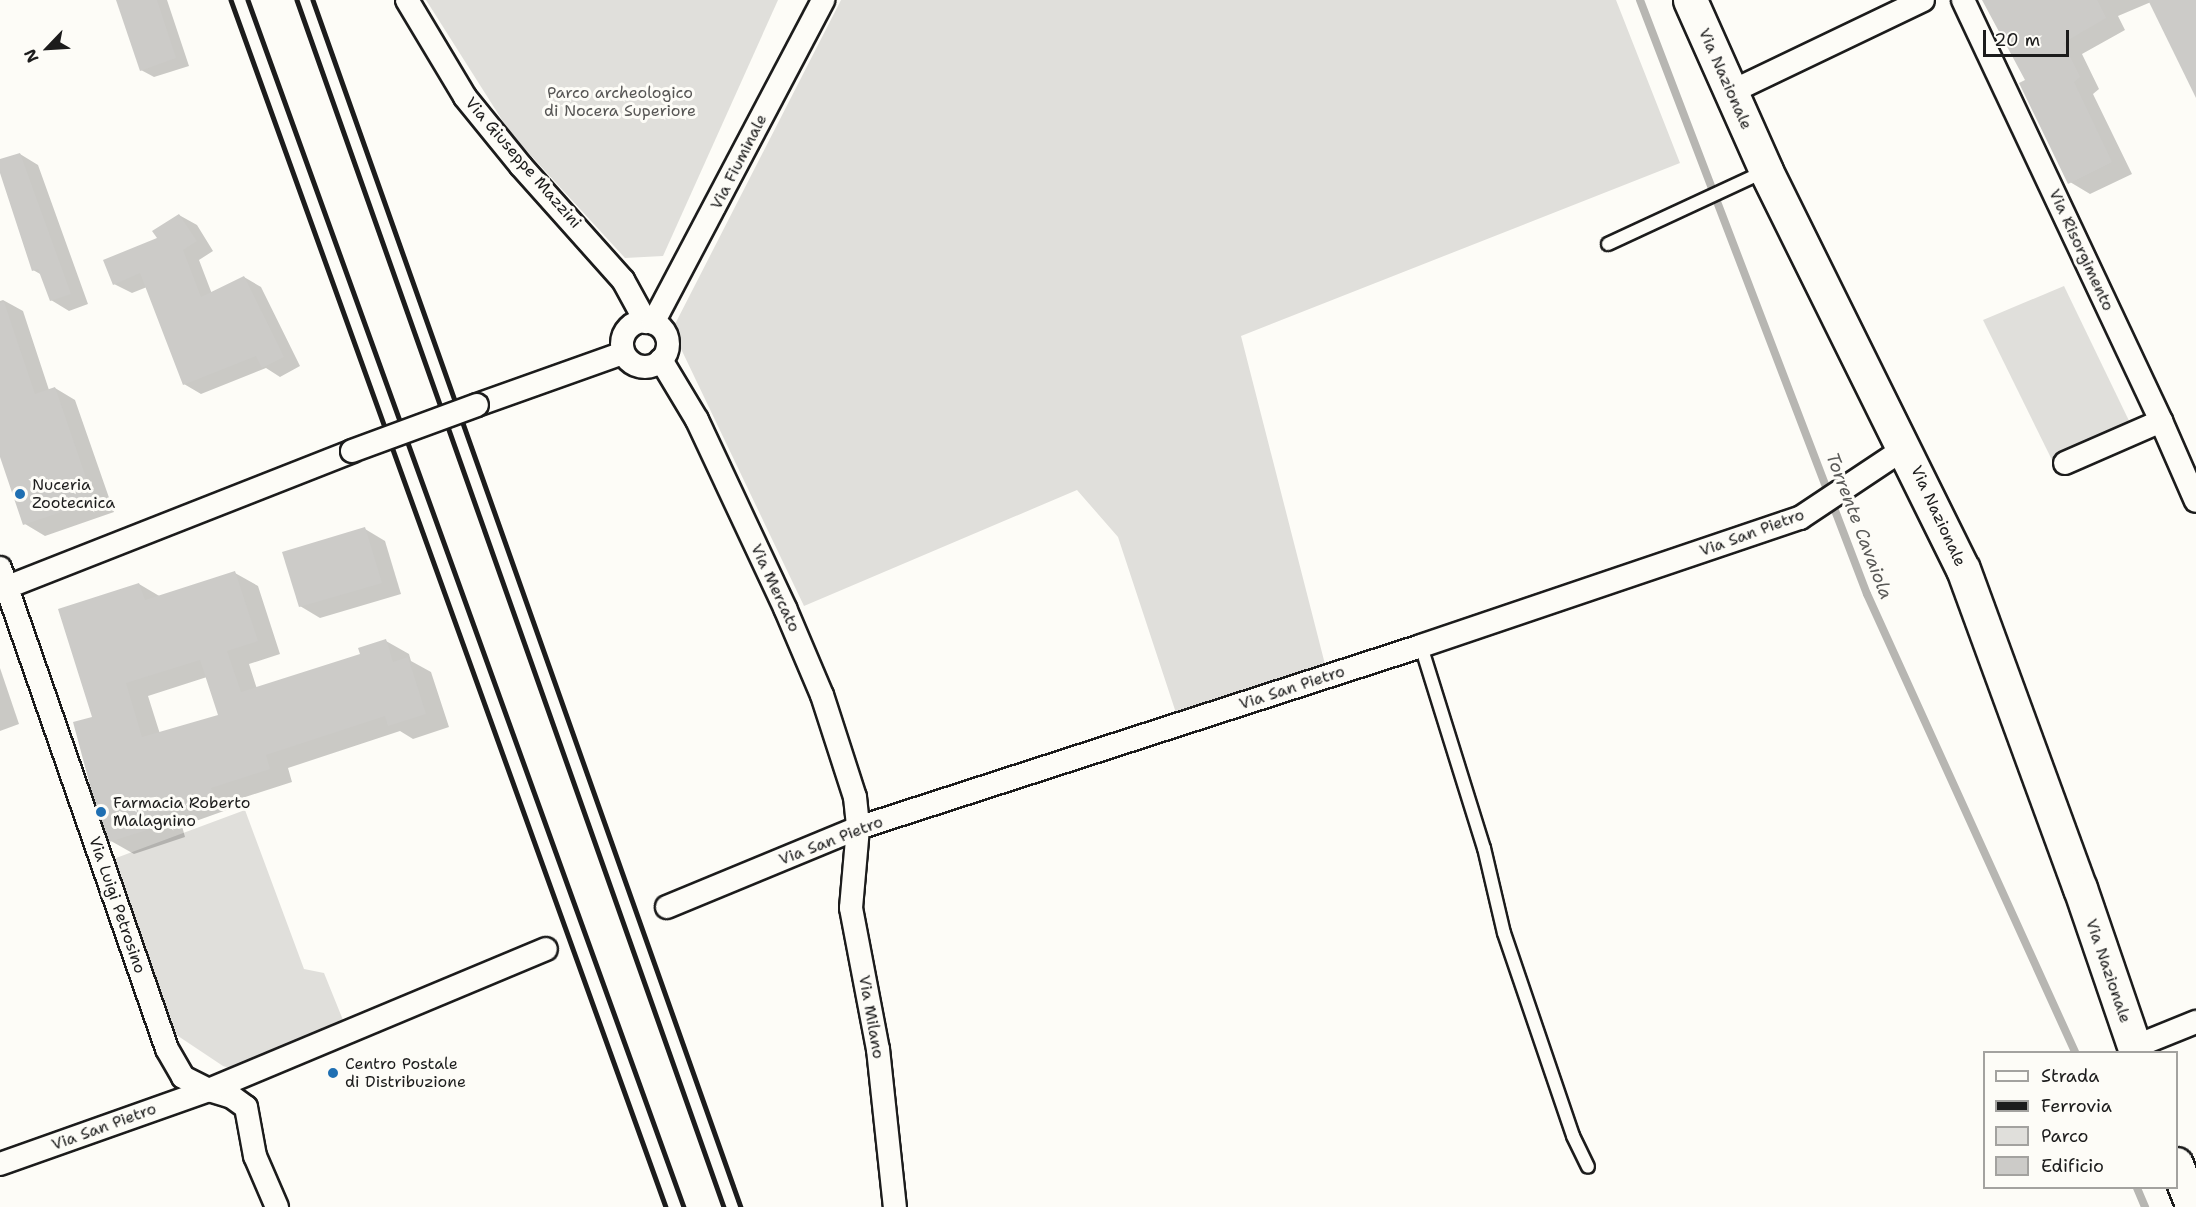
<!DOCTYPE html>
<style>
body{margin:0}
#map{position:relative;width:2196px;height:1207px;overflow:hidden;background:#fdfcf7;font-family:"Shantell Sans",sans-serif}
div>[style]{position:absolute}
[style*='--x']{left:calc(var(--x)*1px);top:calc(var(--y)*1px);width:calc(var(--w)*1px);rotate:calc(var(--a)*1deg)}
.green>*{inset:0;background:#e0dfdb}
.shadow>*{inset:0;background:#0003}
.stream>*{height:8px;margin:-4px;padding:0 4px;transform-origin:4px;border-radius:4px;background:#b7b6b2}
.building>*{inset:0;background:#cccbc8}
.roads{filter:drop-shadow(2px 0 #1c1c1c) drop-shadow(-2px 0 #1c1c1c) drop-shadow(0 2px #1c1c1c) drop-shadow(0 -2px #1c1c1c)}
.service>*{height:12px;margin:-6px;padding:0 6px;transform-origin:6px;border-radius:6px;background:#fdfcf7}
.minor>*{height:22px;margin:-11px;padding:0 11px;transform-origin:11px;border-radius:11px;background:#fdfcf7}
.minor>.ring{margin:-11px;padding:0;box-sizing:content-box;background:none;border:22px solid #fdfcf7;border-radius:50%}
.primary>*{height:33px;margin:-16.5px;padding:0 16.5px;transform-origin:16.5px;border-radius:16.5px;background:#fdfcf7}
.rail>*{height:4.5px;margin:-2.25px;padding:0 2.25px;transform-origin:2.25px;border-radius:2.25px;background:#1c1c1c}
.bridges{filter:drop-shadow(2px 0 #1c1c1c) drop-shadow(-2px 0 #1c1c1c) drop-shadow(0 2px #1c1c1c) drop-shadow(0 -2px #1c1c1c)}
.minor-bridge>*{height:22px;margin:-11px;padding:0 11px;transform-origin:11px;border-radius:11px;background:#fdfcf7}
.dots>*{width:16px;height:16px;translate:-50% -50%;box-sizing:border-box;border:3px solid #fdfcf7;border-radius:50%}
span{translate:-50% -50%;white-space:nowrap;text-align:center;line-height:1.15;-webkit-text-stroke:6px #fdfcf7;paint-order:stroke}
.street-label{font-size:16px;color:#1c1c1c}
.park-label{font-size:16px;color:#575655}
.poi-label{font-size:16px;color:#1c1c1c}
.left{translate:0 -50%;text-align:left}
.water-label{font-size:18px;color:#5a5a58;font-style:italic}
.legend{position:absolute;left:1983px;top:1051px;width:195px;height:138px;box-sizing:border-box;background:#fdfcf7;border:2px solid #a3a29f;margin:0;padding:8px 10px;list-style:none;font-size:18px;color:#1c1c1c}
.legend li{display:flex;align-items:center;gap:12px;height:30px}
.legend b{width:30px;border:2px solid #a3a29f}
.north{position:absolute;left:18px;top:18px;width:60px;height:60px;-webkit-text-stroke:4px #fdfcf7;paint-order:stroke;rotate:245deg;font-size:16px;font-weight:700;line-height:24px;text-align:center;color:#1c1c1c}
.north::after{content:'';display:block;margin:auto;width:21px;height:27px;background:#1c1c1c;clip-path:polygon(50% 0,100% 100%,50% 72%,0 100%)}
.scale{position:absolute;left:1983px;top:30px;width:86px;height:27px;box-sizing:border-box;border:3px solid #1c1c1c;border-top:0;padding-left:8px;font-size:18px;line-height:21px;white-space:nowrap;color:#1c1c1c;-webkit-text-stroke:4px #fdfcf7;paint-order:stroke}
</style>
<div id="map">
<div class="green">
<i style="clip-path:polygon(426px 0,778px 0,663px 256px,625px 258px,511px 134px)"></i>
<i style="clip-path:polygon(841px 0,1616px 0,1680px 163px,1241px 336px,1328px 676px,1177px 716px,1118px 537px,1077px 490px,804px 606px,672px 330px)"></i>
<i style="clip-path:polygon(2064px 286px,2132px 427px,2052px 460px,1983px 320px)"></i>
<i style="clip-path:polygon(245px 810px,304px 969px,324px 973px,343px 1020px,336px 1030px,238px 1071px,223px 1066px,175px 1034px,160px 1010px,108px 861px)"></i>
</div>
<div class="shadow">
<i style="clip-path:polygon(121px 0,167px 0,189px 66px,154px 77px,141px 70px)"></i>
<i style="clip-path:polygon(1991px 0,2196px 0,2196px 86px,2151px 2px,2118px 16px,2125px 30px,2082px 54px,2099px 89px,2093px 94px,2132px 174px,2090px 194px,2070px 182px)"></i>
<i style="clip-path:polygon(20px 154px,38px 165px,88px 304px,69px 311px,51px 300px,42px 275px,33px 270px,0 169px,0 161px)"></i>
<i style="clip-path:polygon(179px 215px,197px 225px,213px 251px,199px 260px,212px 294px,244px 277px,261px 287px,300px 366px,280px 377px,266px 368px,201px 394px,184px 384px,147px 287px,132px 293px,114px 284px)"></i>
<i style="clip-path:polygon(3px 300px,23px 311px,49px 390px,55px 388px,75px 400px,114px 512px,45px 536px,25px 524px,0 453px,0 301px)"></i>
<i style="clip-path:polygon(365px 529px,385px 541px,401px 594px,320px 618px,300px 606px)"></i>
<i style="clip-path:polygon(evenodd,235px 573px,258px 586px,280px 654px,249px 664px,257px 689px,362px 655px,386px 641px,409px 654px,411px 661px,431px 672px,449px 727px,413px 739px,400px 731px,288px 768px,292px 782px,233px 801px,235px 807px,182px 826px,185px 837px,134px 854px,111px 841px,93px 718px,139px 584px,161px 597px,235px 573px,207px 677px,220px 716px,160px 734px,148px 696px,207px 677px)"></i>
<i style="clip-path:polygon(0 668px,19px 724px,0 731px)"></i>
</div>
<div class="stream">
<i style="--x:1640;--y:0;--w:636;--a:69.09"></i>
<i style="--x:1867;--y:594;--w:503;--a:65.57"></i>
<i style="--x:2137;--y:1188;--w:21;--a:67"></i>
</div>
<div class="building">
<i style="clip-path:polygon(116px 0,157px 0,176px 58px,140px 71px)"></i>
<i style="clip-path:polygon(1982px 0,2097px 0,2106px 18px,2063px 43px,2080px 77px,2074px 82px,2112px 162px,2068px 184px,2019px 83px,2025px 80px)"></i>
<i style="clip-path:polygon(2148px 0,2196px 0,2196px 98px)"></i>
<i style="clip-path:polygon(20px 153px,71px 294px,50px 301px,38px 269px,32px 271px,0 173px,0 159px)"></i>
<i style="clip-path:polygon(179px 214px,197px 241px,183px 250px,201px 297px,244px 276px,284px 357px,262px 368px,256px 356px,183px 385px,140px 273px,113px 285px,103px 260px,157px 238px,152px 231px)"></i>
<i style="clip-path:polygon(4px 302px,35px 394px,55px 387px,94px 501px,23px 525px,0 457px,0 303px)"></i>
<i style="clip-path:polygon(365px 527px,382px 583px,299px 607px,282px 552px)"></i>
<i style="clip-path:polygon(evenodd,235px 571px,258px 641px,227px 651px,241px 692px,360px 654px,358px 648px,386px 639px,393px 662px,408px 657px,426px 714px,388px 726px,385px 716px,266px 755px,270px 769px,211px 788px,213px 794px,159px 813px,163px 825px,109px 842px,91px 789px,73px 722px,92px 717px,58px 609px,139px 583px,145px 600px,235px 571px,200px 660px,218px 715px,142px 737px,126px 683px,200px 660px)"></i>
</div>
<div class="roads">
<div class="service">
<i style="--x:1608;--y:244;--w:173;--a:-24.9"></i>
<i style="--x:1421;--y:646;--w:212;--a:72.7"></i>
<i style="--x:1484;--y:848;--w:87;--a:76.8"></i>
<i style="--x:1504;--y:933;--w:214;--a:71.2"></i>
<i style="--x:1573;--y:1136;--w:34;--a:64"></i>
</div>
<div class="minor">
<i style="--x:407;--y:0;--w:113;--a:59.1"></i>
<i style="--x:465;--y:97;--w:89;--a:50.9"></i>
<i style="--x:521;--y:166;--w:153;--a:48.2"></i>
<i style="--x:623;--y:280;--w:48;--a:61.3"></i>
<i style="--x:1963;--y:0;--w:465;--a:64.8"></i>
<i style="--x:2161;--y:421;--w:87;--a:66.4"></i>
<i style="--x:1731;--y:92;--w:213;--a:-25.6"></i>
<i class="ring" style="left:622px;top:321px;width:24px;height:24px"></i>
<i style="--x:653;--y:323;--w:365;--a:-62.2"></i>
<i style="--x:661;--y:360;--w:70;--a:59"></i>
<i style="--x:697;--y:420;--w:208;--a:64.9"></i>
<i style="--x:785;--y:608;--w:95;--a:67"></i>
<i style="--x:822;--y:695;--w:107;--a:72.1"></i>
<i style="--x:855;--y:797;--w:31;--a:84"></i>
<i style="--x:858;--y:828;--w:80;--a:95"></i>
<i style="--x:851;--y:908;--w:144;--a:79.2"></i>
<i style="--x:878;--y:1049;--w:159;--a:83.9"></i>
<i style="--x:477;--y:405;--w:155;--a:-19.6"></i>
<i style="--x:2065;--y:463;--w:105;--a:-23.6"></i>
<i style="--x:0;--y:568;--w:509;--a:70.85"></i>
<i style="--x:167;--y:1049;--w:32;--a:60"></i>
<i style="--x:183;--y:1077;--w:29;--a:27"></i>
<i style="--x:209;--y:1090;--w:24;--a:17"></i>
<i style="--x:232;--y:1097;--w:17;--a:36"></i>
<i style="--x:246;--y:1107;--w:50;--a:79.6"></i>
<i style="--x:255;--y:1156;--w:56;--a:66.7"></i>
<i style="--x:0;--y:590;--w:378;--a:-21.5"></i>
<i style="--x:667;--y:907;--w:207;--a:-22.5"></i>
<i style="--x:858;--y:828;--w:592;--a:-17.91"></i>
<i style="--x:1421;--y:646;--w:400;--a:-18.7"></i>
<i style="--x:1800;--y:518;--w:126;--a:-33.7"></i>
<i style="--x:2134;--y:1047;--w:67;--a:-22"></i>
<i style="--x:0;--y:1164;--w:222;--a:-19.5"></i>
<i style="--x:209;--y:1090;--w:365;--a:-22.7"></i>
</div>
<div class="primary">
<i style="--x:1690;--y:0;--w:187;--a:66"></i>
<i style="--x:1766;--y:171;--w:444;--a:63.7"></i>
<i style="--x:1963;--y:569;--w:340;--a:69.9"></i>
<i style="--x:2080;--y:888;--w:173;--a:71.1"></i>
<i style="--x:2176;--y:1164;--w:46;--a:68.4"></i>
</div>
</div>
<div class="rail">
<i style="--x:231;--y:0;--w:1283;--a:70.18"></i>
<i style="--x:248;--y:0;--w:1283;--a:70.14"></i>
<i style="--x:297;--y:0;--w:1280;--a:70.52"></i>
<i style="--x:313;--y:0;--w:1281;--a:70.48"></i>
</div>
<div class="bridges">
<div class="minor-bridge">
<i style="--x:352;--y:451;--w:133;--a:-20.2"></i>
</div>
</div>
<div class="dots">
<i style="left:20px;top:494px;background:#1f6fb2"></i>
<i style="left:101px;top:812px;background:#1f6fb2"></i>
<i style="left:333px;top:1073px;background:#1f6fb2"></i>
</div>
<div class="street-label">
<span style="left:1725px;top:79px;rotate:66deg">Via Nazionale</span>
<span style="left:739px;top:162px;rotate:-63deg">Via Fiuminale</span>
<span style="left:523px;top:163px;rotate:49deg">Via Giuseppe Mazzini</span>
<span style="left:2081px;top:250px;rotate:65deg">Via Risorgimento</span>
<span style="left:1938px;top:516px;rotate:65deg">Via Nazionale</span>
<span style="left:1752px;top:533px;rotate:-20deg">Via San Pietro</span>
<span style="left:775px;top:588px;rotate:65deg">Via Mercato</span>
<span style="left:1292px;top:688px;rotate:-18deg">Via San Pietro</span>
<span style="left:831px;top:841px;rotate:-21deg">Via San Pietro</span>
<span style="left:117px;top:905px;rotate:71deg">Via Luigi Petrosino</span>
<span style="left:2108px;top:971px;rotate:71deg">Via Nazionale</span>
<span style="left:871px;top:1017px;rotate:80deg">Via Milano</span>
<span style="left:104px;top:1127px;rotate:-20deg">Via San Pietro</span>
</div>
<div class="park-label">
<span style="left:620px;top:102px">Parco archeologico<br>di Nocera Superiore</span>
</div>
<div class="poi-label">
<span class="left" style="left:32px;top:494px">Nuceria<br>Zootecnica</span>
<span class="left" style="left:113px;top:812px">Farmacia Roberto<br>Malagnino</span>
<span class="left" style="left:345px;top:1073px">Centro Postale<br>di Distribuzione</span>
</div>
<div class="water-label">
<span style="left:1859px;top:526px;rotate:69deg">Torrente Cavaiola</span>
</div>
<ul class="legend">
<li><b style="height:8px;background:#fdfcf7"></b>Strada</li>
<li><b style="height:8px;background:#1c1c1c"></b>Ferrovia</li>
<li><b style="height:16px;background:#e0dfdb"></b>Parco</li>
<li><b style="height:16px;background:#cccbc8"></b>Edificio</li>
</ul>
<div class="north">N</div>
<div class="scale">20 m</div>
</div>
